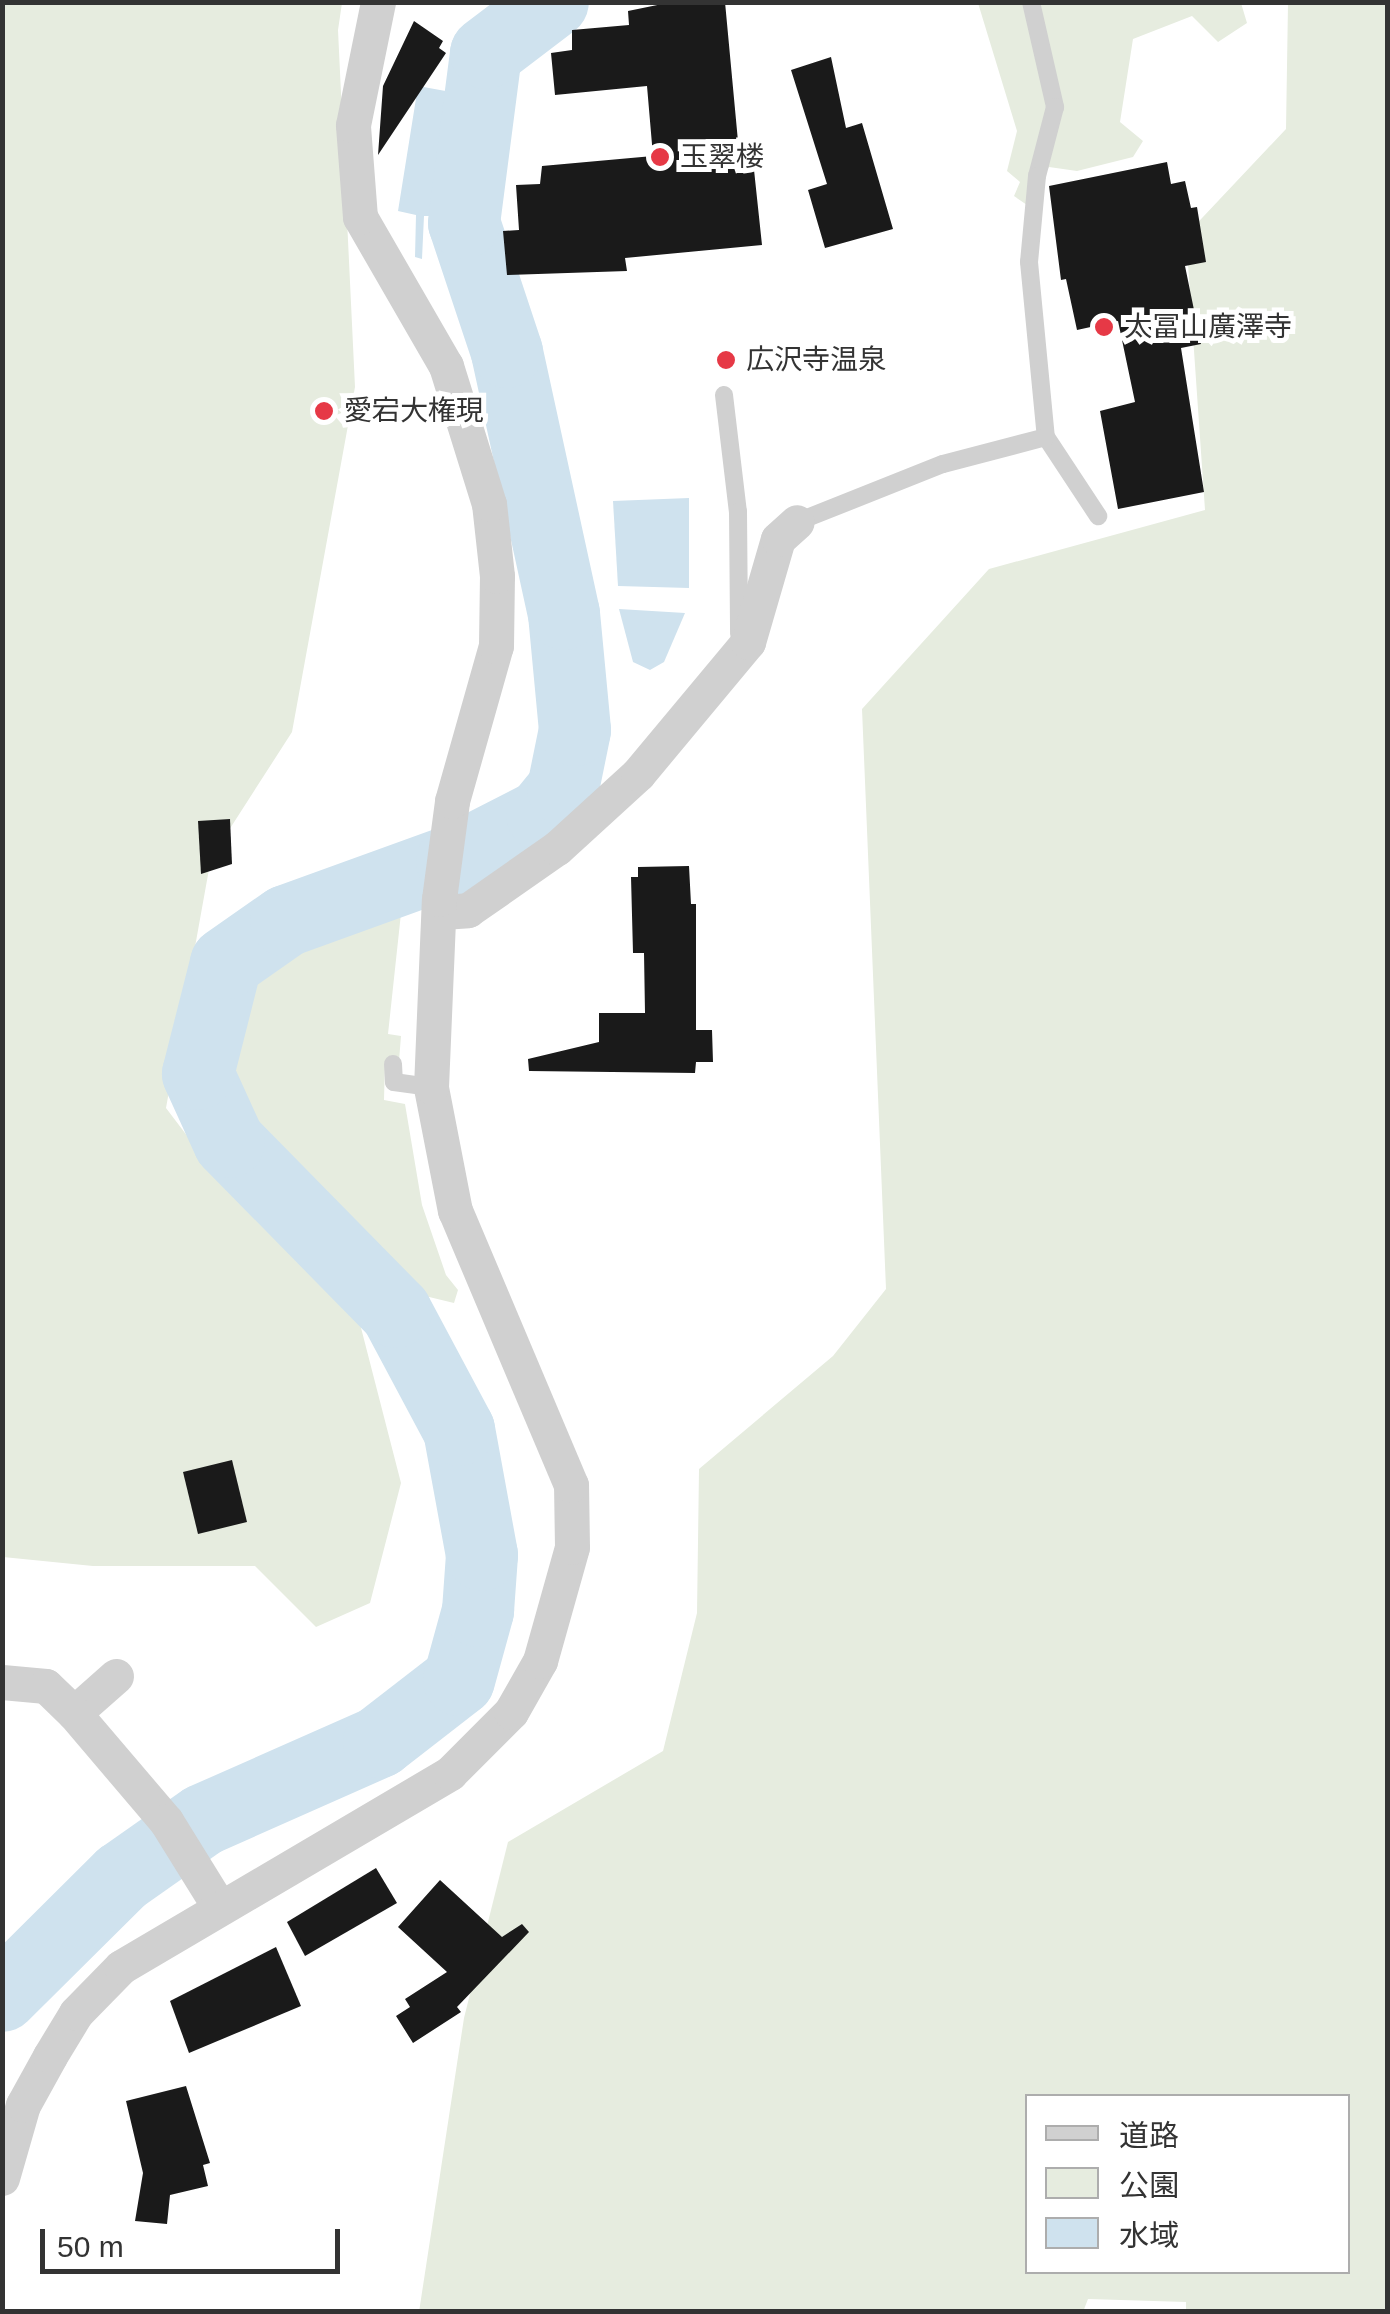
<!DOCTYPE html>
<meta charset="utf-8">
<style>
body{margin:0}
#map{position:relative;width:1390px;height:2314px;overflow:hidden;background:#fff;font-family:Arial,"Noto Sans JP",sans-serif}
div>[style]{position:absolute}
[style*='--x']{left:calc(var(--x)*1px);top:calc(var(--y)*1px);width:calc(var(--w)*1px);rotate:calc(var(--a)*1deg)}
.green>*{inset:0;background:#e6ecdf}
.water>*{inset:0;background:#cfe2ee}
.river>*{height:72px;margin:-36px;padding:0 36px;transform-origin:36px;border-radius:36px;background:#cfe2ee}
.building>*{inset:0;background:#1a1a1a}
.service>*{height:18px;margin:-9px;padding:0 9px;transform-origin:9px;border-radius:9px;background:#d0d0d0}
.minor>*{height:35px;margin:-17.5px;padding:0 17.5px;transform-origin:17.5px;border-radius:17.5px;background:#d0d0d0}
.dots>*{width:28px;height:28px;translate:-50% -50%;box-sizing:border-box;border:5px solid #fff;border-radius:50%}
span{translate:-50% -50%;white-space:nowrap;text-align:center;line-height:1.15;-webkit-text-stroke:10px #fff;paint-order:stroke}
.poi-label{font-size:28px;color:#333}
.left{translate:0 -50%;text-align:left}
.frame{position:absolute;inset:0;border:5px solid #333;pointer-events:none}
.legend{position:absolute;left:1025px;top:2094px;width:325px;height:180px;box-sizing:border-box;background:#fff;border:2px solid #adadad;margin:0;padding:12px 18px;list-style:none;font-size:30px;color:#333}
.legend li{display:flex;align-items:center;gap:20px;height:50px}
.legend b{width:50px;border:2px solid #adadad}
.scale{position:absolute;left:40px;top:2229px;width:300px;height:45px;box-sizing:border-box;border:5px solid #333;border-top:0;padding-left:12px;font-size:30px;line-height:35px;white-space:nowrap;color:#333;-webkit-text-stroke:8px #fff;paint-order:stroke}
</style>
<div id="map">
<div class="green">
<i style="clip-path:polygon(3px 3px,342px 3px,338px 30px,355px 387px,292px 732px,211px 858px,166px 1108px,232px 1195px,359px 1320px,401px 1483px,370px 1603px,316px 1627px,255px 1566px,93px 1566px,3px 1557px)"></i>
<i style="clip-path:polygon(978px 3px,1241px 3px,1247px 23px,1218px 42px,1192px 16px,1133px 39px,1120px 122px,1143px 141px,1133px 157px,1077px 171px,1049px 167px,1027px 205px,1014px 196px,1020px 182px,1007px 171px,1017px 131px)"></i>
<i style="clip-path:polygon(evenodd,1288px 3px,1387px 3px,1387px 2311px,1186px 2312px,1186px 2302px,1088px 2299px,1083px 2312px,419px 2312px,464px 2018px,508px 1842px,663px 1751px,697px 1613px,699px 1469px,833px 1356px,886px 1289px,862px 709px,989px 569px,1205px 510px,1186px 235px,1286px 129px,1288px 3px,1028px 2096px,1348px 2096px,1348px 2272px,1028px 2272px,1028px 2096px)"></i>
<i style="clip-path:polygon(402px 904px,388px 1034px,401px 1036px,399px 1061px,385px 1061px,384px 1100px,405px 1104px,422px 1205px,446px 1275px,458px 1290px,454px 1303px,396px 1289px,319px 1199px,264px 1162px,236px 1129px,224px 1097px,265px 949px,318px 918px)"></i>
</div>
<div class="water">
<i style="clip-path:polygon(418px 86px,451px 92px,431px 216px,424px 216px,422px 259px,415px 257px,416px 215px,398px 211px)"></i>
<i style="clip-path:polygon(689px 498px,689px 588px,618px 586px,613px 501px)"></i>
<i style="clip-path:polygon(619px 609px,685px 613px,664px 662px,650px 670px,633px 662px)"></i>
</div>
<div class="river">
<i style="--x:2;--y:1996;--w:169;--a:-44.8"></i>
<i style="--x:122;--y:1877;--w:99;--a:-35.1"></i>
<i style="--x:203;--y:1820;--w:193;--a:-23.9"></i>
<i style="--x:379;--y:1742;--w:101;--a:-37.8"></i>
<i style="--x:459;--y:1680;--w:72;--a:-74.6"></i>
<i style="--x:478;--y:1611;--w:56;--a:-85.9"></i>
<i style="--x:482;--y:1555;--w:127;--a:-100.4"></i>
<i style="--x:459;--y:1430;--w:134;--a:-118.1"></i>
<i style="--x:396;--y:1312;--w:238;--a:-134.5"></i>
<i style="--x:229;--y:1142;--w:75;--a:-114.5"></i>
<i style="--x:198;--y:1074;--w:114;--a:-75.8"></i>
<i style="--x:226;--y:963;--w:73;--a:-35"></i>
<i style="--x:286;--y:921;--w:177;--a:-19.9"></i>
<i style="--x:452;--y:861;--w:101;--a:-27.1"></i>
<i style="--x:542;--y:815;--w:33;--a:-51"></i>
<i style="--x:563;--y:789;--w:60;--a:-78.5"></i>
<i style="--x:575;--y:730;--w:117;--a:-95.4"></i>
<i style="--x:564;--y:614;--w:268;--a:-102.3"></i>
<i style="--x:507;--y:352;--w:136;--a:-108.4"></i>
<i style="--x:464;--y:223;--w:171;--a:-82.6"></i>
<i style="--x:486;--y:53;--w:84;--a:-37.3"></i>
</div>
<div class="building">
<i style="clip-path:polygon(672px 2px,725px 2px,739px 152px,752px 151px,762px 245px,625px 258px,627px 271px,507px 275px,503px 231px,519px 230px,516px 185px,540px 184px,542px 166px,653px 156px,647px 86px,555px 95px,551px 53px,572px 50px,572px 30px,629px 25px,628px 11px)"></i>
<i style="clip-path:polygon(414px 21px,443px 41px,439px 48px,446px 53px,378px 155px,383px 86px)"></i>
<i style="clip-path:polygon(831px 57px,846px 128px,862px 123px,893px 229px,825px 248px,808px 190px,827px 184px,791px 70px)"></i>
<i style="clip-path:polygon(1167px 162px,1171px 184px,1185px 181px,1191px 208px,1197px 207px,1206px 262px,1185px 266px,1201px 344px,1181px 348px,1204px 492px,1118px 509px,1100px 411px,1135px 402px,1118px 321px,1077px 330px,1066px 279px,1061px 280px,1049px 186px)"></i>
<i style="clip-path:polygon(230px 819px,232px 864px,201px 874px,198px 821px)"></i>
<i style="clip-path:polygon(689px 866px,691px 904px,696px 904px,696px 1030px,712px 1030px,713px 1062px,696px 1062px,695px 1073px,529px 1071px,528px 1059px,599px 1042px,599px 1013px,645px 1013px,644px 953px,633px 953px,631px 877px,638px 877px,638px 867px)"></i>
<i style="clip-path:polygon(232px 1460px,247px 1522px,198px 1534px,183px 1472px)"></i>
<i style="clip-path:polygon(376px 1868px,397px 1903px,305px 1956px,287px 1922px)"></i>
<i style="clip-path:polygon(440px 1880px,502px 1937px,522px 1924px,529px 1932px,457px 2007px,461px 2012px,413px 2043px,396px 2016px,410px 2007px,405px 1999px,447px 1972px,398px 1927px)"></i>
<i style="clip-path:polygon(276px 1947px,301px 2006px,189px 2053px,170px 2001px)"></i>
<i style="clip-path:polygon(186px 2086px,210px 2163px,203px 2165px,208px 2186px,170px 2195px,167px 2224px,135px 2221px,143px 2173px,126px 2101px)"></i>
</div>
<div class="service">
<i style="--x:1031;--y:2;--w:108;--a:77.1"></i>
<i style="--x:1055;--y:107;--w:71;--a:104.6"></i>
<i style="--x:1037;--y:176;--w:86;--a:95.3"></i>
<i style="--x:1029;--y:262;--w:176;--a:84.5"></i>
<i style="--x:1046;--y:437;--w:95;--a:56.6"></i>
<i style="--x:724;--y:395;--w:118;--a:83.2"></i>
<i style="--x:738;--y:512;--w:122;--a:89.5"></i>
<i style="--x:797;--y:522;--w:157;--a:-21.7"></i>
<i style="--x:943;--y:464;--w:106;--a:-14.7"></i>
<i style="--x:393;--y:1064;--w:18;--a:87"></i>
<i style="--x:394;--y:1082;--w:37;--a:8"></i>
</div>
<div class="minor">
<i style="--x:442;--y:912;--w:26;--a:-4"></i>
<i style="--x:468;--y:910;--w:108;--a:-34.9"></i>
<i style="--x:557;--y:848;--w:110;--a:-42.4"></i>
<i style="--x:638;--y:774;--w:172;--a:-50.2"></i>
<i style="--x:748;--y:642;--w:107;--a:-73.8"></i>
<i style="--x:778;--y:539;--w:25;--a:-42"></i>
<i style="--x:116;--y:1676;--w:56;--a:138.6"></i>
<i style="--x:74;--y:1713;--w:142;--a:49.6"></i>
<i style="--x:166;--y:1821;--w:99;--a:58.2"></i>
<i style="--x:2;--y:1682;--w:44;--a:5.2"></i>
<i style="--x:46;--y:1686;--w:39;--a:44"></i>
<i style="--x:2;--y:2178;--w:76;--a:-74"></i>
<i style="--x:23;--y:2105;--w:56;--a:-61.1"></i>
<i style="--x:50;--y:2056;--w:50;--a:-58.8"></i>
<i style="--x:76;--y:2013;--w:64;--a:-45.6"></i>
<i style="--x:121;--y:1967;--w:382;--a:-30.5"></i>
<i style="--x:450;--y:1773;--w:86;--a:-45"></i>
<i style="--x:511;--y:1712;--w:59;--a:-60.4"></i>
<i style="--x:540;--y:1661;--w:118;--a:-74.3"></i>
<i style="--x:572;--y:1547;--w:62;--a:-90.9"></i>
<i style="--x:571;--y:1485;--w:298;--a:-112.9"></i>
<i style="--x:455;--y:1211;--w:126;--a:-101"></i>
<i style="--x:431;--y:1087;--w:188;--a:-87.6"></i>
<i style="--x:439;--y:899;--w:99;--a:-82.4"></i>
<i style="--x:452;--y:801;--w:161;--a:-74.2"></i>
<i style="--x:496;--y:646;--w:70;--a:-89.2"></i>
<i style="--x:497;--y:576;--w:72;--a:-96.3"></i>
<i style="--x:489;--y:504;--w:145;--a:-107.3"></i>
<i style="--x:446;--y:366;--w:172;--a:-120"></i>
<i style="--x:360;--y:217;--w:92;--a:-94.4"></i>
<i style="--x:353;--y:125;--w:126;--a:-78.5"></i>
</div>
<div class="dots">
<i style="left:660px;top:157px;background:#e63946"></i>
<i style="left:1104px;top:327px;background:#e63946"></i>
<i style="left:726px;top:360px;background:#e63946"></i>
<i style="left:324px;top:411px;background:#e63946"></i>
</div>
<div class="poi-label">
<span class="left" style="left:680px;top:157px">玉翠楼</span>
<span class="left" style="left:1124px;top:327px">太冨山廣澤寺</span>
<span class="left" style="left:746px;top:360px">広沢寺温泉</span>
<span class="left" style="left:344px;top:411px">愛宕大権現</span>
</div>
<div class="frame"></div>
<ul class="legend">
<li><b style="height:12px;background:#d0d0d0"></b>道路</li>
<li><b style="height:28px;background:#e6ecdf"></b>公園</li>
<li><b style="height:28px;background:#cfe2ee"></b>水域</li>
</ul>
<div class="scale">50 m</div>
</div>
